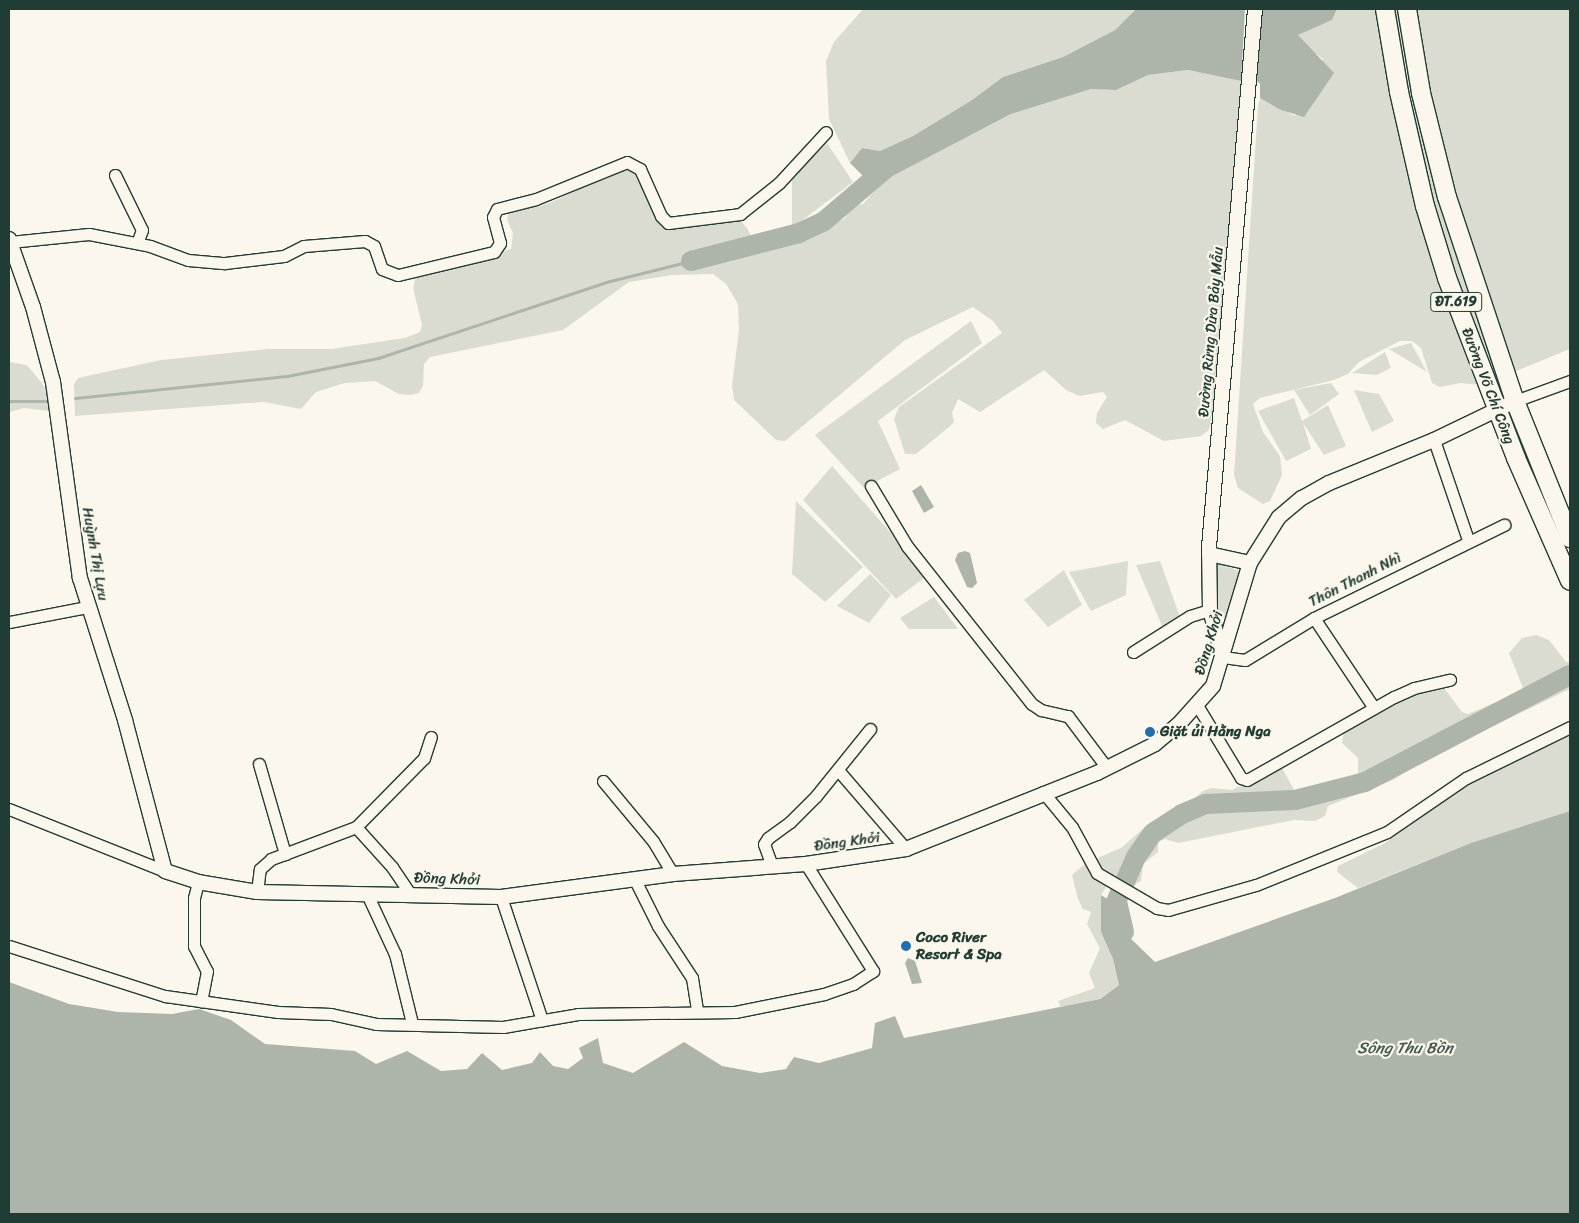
<!DOCTYPE html>
<meta charset="utf-8">
<style>
body{margin:0}
#map{position:relative;width:1579px;height:1223px;overflow:hidden;background:#fbf7ec;font-family:Sriracha,sans-serif}
div>[style]{position:absolute}
[style*='--x']{left:calc(var(--x)*1px);top:calc(var(--y)*1px);width:calc(var(--w)*1px);rotate:calc(var(--a)*1deg)}
.green>*{inset:0;background:#dbdcd1}
.water>*{inset:0;background:#adb4aa}
.stream>*{height:3px;margin:-1.5px;padding:0 1.5px;transform-origin:1.5px;border-radius:1.5px;background:#adb4aa}
.river>*{height:20px;margin:-10px;padding:0 10px;transform-origin:10px;border-radius:10px;background:#adb4aa}
.roads{filter:drop-shadow(1px 0 #1f3d34) drop-shadow(-1px 0 #1f3d34) drop-shadow(0 1px #1f3d34) drop-shadow(0 -1px #1f3d34)}
.minor>*{height:11px;margin:-5.5px;padding:0 5.5px;transform-origin:5.5px;border-radius:5.5px;background:#fbf7ec}
.tertiary>*{height:14px;margin:-7px;padding:0 7px;transform-origin:7px;border-radius:7px;background:#fbf7ec}
.primary>*{height:18px;margin:-9px;padding:0 9px;transform-origin:9px;border-radius:9px;background:#fbf7ec}
.dots>*{width:14px;height:14px;translate:-50% -50%;box-sizing:border-box;border:2px solid #fbf7ec;border-radius:50%}
span{translate:-50% -50%;white-space:nowrap;text-align:center;line-height:1.15;-webkit-text-stroke:4.5px #fbf7ec;paint-order:stroke}
.shield-label span{padding:1px 4px;background:#fbf7ec;border:1px solid;border-radius:4px;-webkit-text-stroke-width:0}
.shield-label{font-size:14px;color:#1f3d34;font-weight:700}
.street-label{font-size:15px;color:#1f3d34}
.poi-label{font-size:15px;color:#1f3d34;font-weight:700}
.left{translate:0 -50%;text-align:left}
.water-label{font-size:16px;color:#425b52;font-style:italic}
.frame{position:absolute;inset:0;border:10px solid #1f3d34;pointer-events:none}
</style>
<div id="map">
<div class="green">
<i style="clip-path:polygon(863px 9px,1136px 9px,1115px 30px,1063px 57px,1003px 77px,972px 100px,913px 136px,880px 151px,862px 148px,850px 163px,829px 119px,826px 61px,834px 42px)"></i>
<i style="clip-path:polygon(1337px 9px,1570px 9px,1570px 349px,1482px 385px,1461px 383px,1440px 387px,1432px 383px,1421px 348px,1412px 341px,1400px 341px,1359px 362px,1348px 374px,1334px 380px,1260px 398px,1253px 404px,1263px 432px,1280px 456px,1282px 475px,1270px 501px,1263px 504px,1238px 488px,1234px 475px,1258px 106px,1260px 98px,1295px 116px,1323px 59px,1305px 46px,1297px 35px,1332px 20px)"></i>
<i style="clip-path:polygon(1188px 70px,1241px 81px,1213px 409px,1209px 430px,1201px 436px,1164px 441px,1125px 420px,1103px 429px,1096px 423px,1097px 413px,1107px 397px,1103px 392px,1079px 396px,1066px 390px,1044px 370px,980px 412px,958px 399px,952px 413px,954px 422px,949px 427px,916px 454px,905px 454px,894px 419px,899px 407px,1002px 333px,993px 321px,973px 307px,905px 340px,785px 441px,776px 440px,734px 400px,732px 386px,739px 330px,738px 304px,726px 284px,713px 274px,672px 275px,629px 282px,563px 330px,430px 357px,424px 364px,423px 386px,419px 393px,410px 395px,399px 394px,375px 381px,345px 383px,316px 392px,301px 409px,264px 402px,75px 416px,74px 384px,78px 378px,161px 360px,268px 349px,331px 349px,405px 338px,420px 332px,422px 325px,413px 288px,416px 276px,511px 249px,513px 233px,507px 220px,509px 212px,517px 206px,537px 207px,552px 202px,631px 164px,643px 166px,649px 175px,668px 222px,735px 214px,747px 228px,758px 249px,797px 242px,845px 218px,853px 205px,863px 204px,883px 181px,1011px 114px,1091px 89px,1116px 90px,1148px 75px)"></i>
<i style="clip-path:polygon(827px 143px,853px 182px,792px 228px,792px 177px)"></i>
<i style="clip-path:polygon(971px 321px,982px 343px,878px 421px,900px 469px,864px 488px,815px 435px)"></i>
<i style="clip-path:polygon(1411px 343px,1427px 372px,1389px 349px)"></i>
<i style="clip-path:polygon(1385px 352px,1391px 368px,1377px 375px,1352px 373px)"></i>
<i style="clip-path:polygon(9px 362px,27px 365px,41px 382px,46px 390px,49px 411px,24px 408px,9px 412px)"></i>
<i style="clip-path:polygon(1331px 383px,1339px 394px,1310px 415px,1294px 390px)"></i>
<i style="clip-path:polygon(1354px 390px,1379px 394px,1394px 421px,1372px 432px)"></i>
<i style="clip-path:polygon(1294px 398px,1302px 421px,1328px 405px,1346px 446px,1324px 455px,1303px 423px,1311px 449px,1286px 461px,1258px 411px)"></i>
<i style="clip-path:polygon(832px 466px,928px 575px,896px 599px,803px 500px)"></i>
<i style="clip-path:polygon(796px 501px,863px 567px,825px 602px,792px 574px)"></i>
<i style="clip-path:polygon(1128px 561px,1126px 595px,1091px 611px,1069px 572px)"></i>
<i style="clip-path:polygon(1160px 561px,1181px 620px,1163px 628px,1136px 565px)"></i>
<i style="clip-path:polygon(1215px 563px,1240px 571px,1225px 618px,1216px 616px)"></i>
<i style="clip-path:polygon(1064px 570px,1082px 605px,1048px 627px,1024px 600px)"></i>
<i style="clip-path:polygon(870px 574px,891px 595px,869px 623px,837px 606px)"></i>
<i style="clip-path:polygon(934px 597px,958px 629px,909px 629px,900px 618px)"></i>
<i style="clip-path:polygon(1536px 635px,1549px 640px,1566px 662px,1570px 662px,1570px 689px,1434px 755px,1393px 780px,1328px 806px,1325px 816px,1315px 821px,1294px 820px,1178px 843px,1165px 839px,1158px 842px,1158px 852px,1143px 864px,1141px 881px,1133px 886px,1112px 877px,1101px 895px,1101px 932px,1113px 959px,1119px 985px,1099px 999px,1061px 1007px,1058px 1001px,1095px 988px,1089px 973px,1100px 948px,1087px 924px,1091px 912px,1083px 909px,1078px 899px,1072px 875px,1086px 863px,1121px 848px,1144px 828px,1173px 815px,1203px 791px,1212px 788px,1232px 790px,1277px 767px,1282px 768px,1299px 799px,1323px 792px,1358px 775px,1358px 758px,1342px 743px,1344px 730px,1412px 692px,1438px 686px,1444px 688px,1462px 712px,1468px 714px,1513px 695px,1523px 688px,1509px 653px,1522px 638px)"></i>
<i style="clip-path:polygon(1570px 730px,1570px 811px,1471px 843px,1358px 888px,1337px 872px,1338px 866px,1385px 843px,1461px 787px)"></i>
</div>
<div class="water">
<i style="clip-path:polygon(1136px 9px,1245px 9px,1241px 81px,1188px 70px,1148px 75px,1116px 90px,1091px 89px,1011px 114px,883px 181px,869px 182px,850px 163px,862px 148px,880px 151px,913px 136px,972px 100px,1003px 77px,1063px 57px,1115px 30px)"></i>
<i style="clip-path:polygon(1263px 9px,1337px 9px,1332px 20px,1298px 35px,1334px 73px,1304px 117px,1281px 110px,1260px 98px,1260px 84px,1255px 79px)"></i>
<i style="clip-path:polygon(921px 485px,934px 507px,924px 513px,912px 491px)"></i>
<i style="clip-path:polygon(965px 551px,970px 553px,977px 583px,972px 588px,967px 587px,955px 560px,958px 553px)"></i>
<i style="clip-path:polygon(1570px 811px,1570px 1214px,9px 1214px,9px 982px,69px 1004px,118px 1012px,172px 1014px,199px 1009px,231px 1020px,265px 1044px,355px 1051px,376px 1064px,407px 1051px,441px 1071px,467px 1069px,482px 1053px,502px 1070px,532px 1063px,540px 1052px,553px 1066px,568px 1069px,583px 1058px,579px 1048px,598px 1038px,603px 1063px,633px 1073px,684px 1042px,722px 1066px,760px 1073px,786px 1069px,794px 1057px,819px 1063px,872px 1048px,875px 1023px,895px 1016px,904px 1038px,1100px 999px,1119px 985px,1113px 959px,1101px 932px,1101px 895px,1128px 912px,1127px 935px,1155px 962px,1335px 898px,1471px 843px)"></i>
<i style="clip-path:polygon(908px 958px,915px 961px,922px 983px,912px 984px,905px 963px)"></i>
</div>
<div class="stream">
<i style="--x:75;--y:398;--w:213;--a:-5.9"></i>
<i style="--x:287;--y:376;--w:93;--a:-11.2"></i>
<i style="--x:378;--y:358;--w:244;--a:-18.4"></i>
<i style="--x:610;--y:281;--w:83;--a:-13.9"></i>
<i style="--x:9;--y:401;--w:40;--a:0"></i>
</div>
<div class="river">
<i style="--x:691;--y:261;--w:112;--a:-14.5"></i>
<i style="--x:799;--y:233;--w:26;--a:-25"></i>
<i style="--x:823;--y:222;--w:88;--a:-40.4"></i>
<i style="--x:1124;--y:932;--w:31;--a:-103"></i>
<i style="--x:1117;--y:902;--w:3;--a:135"></i>
<i style="--x:1115;--y:904;--w:51;--a:-65.9"></i>
<i style="--x:1136;--y:857;--w:29;--a:-55"></i>
<i style="--x:1153;--y:833;--w:35;--a:-33"></i>
<i style="--x:1182;--y:814;--w:26;--a:-23"></i>
<i style="--x:1206;--y:804;--w:89;--a:-2.6"></i>
<i style="--x:1295;--y:800;--w:72;--a:-14.4"></i>
<i style="--x:1365;--y:782;--w:231;--a:-27.6"></i>
</div>
<div class="roads">
<div class="minor">
<i style="--x:115;--y:175;--w:61;--a:63.9"></i>
<i style="--x:142;--y:230;--w:14;--a:111"></i>
<i style="--x:10;--y:242;--w:79;--a:-5.8"></i>
<i style="--x:89;--y:234;--w:62;--a:11.1"></i>
<i style="--x:150;--y:246;--w:40;--a:20.2"></i>
<i style="--x:188;--y:260;--w:37;--a:5"></i>
<i style="--x:225;--y:263;--w:59;--a:-6.8"></i>
<i style="--x:284;--y:256;--w:22;--a:-27"></i>
<i style="--x:304;--y:246;--w:61;--a:-4.7"></i>
<i style="--x:365;--y:241;--w:10;--a:29"></i>
<i style="--x:374;--y:246;--w:24;--a:71"></i>
<i style="--x:382;--y:269;--w:17;--a:21"></i>
<i style="--x:398;--y:275;--w:99;--a:-13.5"></i>
<i style="--x:494;--y:252;--w:11;--a:-56"></i>
<i style="--x:500;--y:243;--w:27;--a:-105"></i>
<i style="--x:493;--y:217;--w:9;--a:-63"></i>
<i style="--x:497;--y:209;--w:40;--a:-14.4"></i>
<i style="--x:536;--y:199;--w:98;--a:-22.1"></i>
<i style="--x:627;--y:162;--w:15;--a:28"></i>
<i style="--x:640;--y:169;--w:51;--a:65.9"></i>
<i style="--x:661;--y:216;--w:10;--a:45"></i>
<i style="--x:668;--y:223;--w:73;--a:-7.1"></i>
<i style="--x:740;--y:214;--w:50;--a:-38.5"></i>
<i style="--x:779;--y:183;--w:69;--a:-47.3"></i>
<i style="--x:1515;--y:401;--w:59;--a:-20"></i>
<i style="--x:1434;--y:440;--w:106;--a:71.2"></i>
<i style="--x:871;--y:486;--w:70;--a:59"></i>
<i style="--x:907;--y:546;--w:201;--a:51.7"></i>
<i style="--x:1032;--y:704;--w:11;--a:34"></i>
<i style="--x:1041;--y:710;--w:28;--a:13"></i>
<i style="--x:1068;--y:716;--w:65;--a:53.1"></i>
<i style="--x:1314;--y:618;--w:108;--a:56.3"></i>
<i style="--x:9;--y:622;--w:79;--a:-10.9"></i>
<i style="--x:1133;--y:652;--w:67;--a:-32.3"></i>
<i style="--x:1190;--y:616;--w:21;--a:-17"></i>
<i style="--x:1223;--y:657;--w:22;--a:8"></i>
<i style="--x:1245;--y:660;--w:81;--a:-31.3"></i>
<i style="--x:1314;--y:618;--w:212;--a:-26.1"></i>
<i style="--x:1197;--y:705;--w:85;--a:58.9"></i>
<i style="--x:1241;--y:778;--w:6;--a:18"></i>
<i style="--x:1247;--y:780;--w:169;--a:-29.5"></i>
<i style="--x:1394;--y:697;--w:22;--a:-24"></i>
<i style="--x:1414;--y:688;--w:37;--a:-13"></i>
<i style="--x:259;--y:764;--w:94;--a:73.9"></i>
<i style="--x:838;--y:770;--w:104;--a:49.3"></i>
<i style="--x:603;--y:781;--w:78;--a:50.2"></i>
<i style="--x:653;--y:841;--w:39;--a:59"></i>
<i style="--x:1043;--y:792;--w:45;--a:50.4"></i>
<i style="--x:1072;--y:827;--w:52;--a:61.5"></i>
<i style="--x:1097;--y:873;--w:69;--a:30.3"></i>
<i style="--x:1157;--y:908;--w:11;--a:10"></i>
<i style="--x:1168;--y:910;--w:91;--a:-15.9"></i>
<i style="--x:1256;--y:885;--w:141;--a:-22"></i>
<i style="--x:1387;--y:832;--w:96;--a:-34.4"></i>
<i style="--x:1466;--y:778;--w:116;--a:-26.1"></i>
<i style="--x:9;--y:809;--w:168;--a:21.7"></i>
<i style="--x:356;--y:827;--w:54;--a:48"></i>
<i style="--x:392;--y:867;--w:32;--a:56"></i>
<i style="--x:772;--y:866;--w:23;--a:-110"></i>
<i style="--x:764;--y:844;--w:7;--a:-56"></i>
<i style="--x:768;--y:838;--w:27;--a:-36"></i>
<i style="--x:790;--y:822;--w:37;--a:-45"></i>
<i style="--x:816;--y:796;--w:86;--a:-51.1"></i>
<i style="--x:635;--y:880;--w:51;--a:63.4"></i>
<i style="--x:658;--y:926;--w:62;--a:56.8"></i>
<i style="--x:692;--y:978;--w:33;--a:81"></i>
<i style="--x:198;--y:882;--w:16;--a:104"></i>
<i style="--x:194;--y:898;--w:48;--a:90"></i>
<i style="--x:194;--y:946;--w:28;--a:63"></i>
<i style="--x:207;--y:971;--w:31;--a:101"></i>
<i style="--x:257;--y:892;--w:23;--a:-83"></i>
<i style="--x:260;--y:869;--w:15;--a:-42"></i>
<i style="--x:271;--y:859;--w:91;--a:-20.6"></i>
<i style="--x:356;--y:827;--w:97;--a:-45.4"></i>
<i style="--x:424;--y:758;--w:22;--a:-72"></i>
<i style="--x:367;--y:894;--w:66;--a:65"></i>
<i style="--x:395;--y:954;--w:71;--a:76.2"></i>
<i style="--x:501;--y:897;--w:130;--a:71.6"></i>
<i style="--x:9;--y:946;--w:164;--a:17.8"></i>
<i style="--x:165;--y:996;--w:114;--a:8.1"></i>
<i style="--x:278;--y:1012;--w:53;--a:2.2"></i>
<i style="--x:331;--y:1014;--w:46;--a:12.5"></i>
<i style="--x:376;--y:1024;--w:127;--a:1.4"></i>
<i style="--x:503;--y:1027;--w:76;--a:-9.8"></i>
<i style="--x:578;--y:1014;--w:157;--a:-0.7"></i>
<i style="--x:735;--y:1012;--w:91;--a:-11.4"></i>
<i style="--x:824;--y:994;--w:31;--a:-19"></i>
<i style="--x:853;--y:984;--w:24;--a:-33"></i>
<i style="--x:873;--y:971;--w:126;--a:-122.1"></i>
</div>
<div class="tertiary">
<i style="--x:9;--y:239;--w:72;--a:70.6"></i>
<i style="--x:33;--y:307;--w:78;--a:75.1"></i>
<i style="--x:53;--y:382;--w:198;--a:82.2"></i>
<i style="--x:80;--y:578;--w:149;--a:72.4"></i>
<i style="--x:125;--y:720;--w:156;--a:75.2"></i>
<i style="--x:165;--y:871;--w:35;--a:18"></i>
<i style="--x:198;--y:882;--w:60;--a:9.6"></i>
<i style="--x:257;--y:892;--w:244;--a:1.2"></i>
<i style="--x:501;--y:897;--w:174;--a:-7.6"></i>
<i style="--x:673;--y:874;--w:133;--a:-4.3"></i>
<i style="--x:806;--y:864;--w:101;--a:-8.5"></i>
<i style="--x:906;--y:849;--w:206;--a:-21.7"></i>
<i style="--x:1097;--y:773;--w:65;--a:-26.6"></i>
<i style="--x:1155;--y:744;--w:30;--a:-40"></i>
<i style="--x:1178;--y:725;--w:52;--a:-48.1"></i>
<i style="--x:1213;--y:686;--w:128;--a:-73.3"></i>
<i style="--x:1250;--y:563;--w:54;--a:-57.8"></i>
<i style="--x:1279;--y:517;--w:30;--a:-40"></i>
<i style="--x:1302;--y:498;--w:31;--a:-29"></i>
<i style="--x:1329;--y:483;--w:113;--a:-22.3"></i>
<i style="--x:1434;--y:440;--w:90;--a:-25.7"></i>
<i style="--x:1209;--y:554;--w:42;--a:12.4"></i>
<i style="--x:1223;--y:657;--w:49;--a:-105.5"></i>
<i style="--x:1210;--y:610;--w:63;--a:-90.9"></i>
<i style="--x:1209;--y:547;--w:540;--a:-85.11"></i>
</div>
<div class="primary">
<i style="--x:1385;--y:9;--w:84;--a:80.4"></i>
<i style="--x:1399;--y:92;--w:117;--a:77.2"></i>
<i style="--x:1425;--y:206;--w:75;--a:73"></i>
<i style="--x:1447;--y:278;--w:193;--a:69"></i>
<i style="--x:1516;--y:458;--w:134;--a:66.3"></i>
<i style="--x:1407;--y:9;--w:85;--a:80.5"></i>
<i style="--x:1421;--y:93;--w:107;--a:76"></i>
<i style="--x:1447;--y:197;--w:215;--a:71.6"></i>
<i style="--x:1515;--y:401;--w:148;--a:68.1"></i>
</div>
</div>
<div class="dots">
<i style="left:1150px;top:732px;background:#1f6fb2"></i>
<i style="left:906px;top:946px;background:#1f6fb2"></i>
</div>
<div class="shield-label">
<span style="left:1456px;top:302px">ĐT.619</span>
</div>
<div class="street-label">
<span style="left:1211px;top:332px;rotate:-85deg">Đường Rừng Dừa Bảy Mẫu</span>
<span style="left:1488px;top:386px;rotate:69deg">Đường Võ Chí Công</span>
<span style="left:95px;top:554px;rotate:80deg">Huỳnh Thị Lựu</span>
<span style="left:1355px;top:580px;rotate:-27deg">Thôn Thanh Nhì</span>
<span style="left:1209px;top:643px;rotate:-73deg">Đồng Khởi</span>
<span style="left:847px;top:842px;rotate:-8deg">Đồng Khởi</span>
<span style="left:447px;top:879px;rotate:2deg">Đồng Khởi</span>
</div>
<div class="poi-label">
<span class="left" style="left:1160px;top:732px">Giặt ủi Hằng Nga</span>
<span class="left" style="left:916px;top:946px">Coco River<br>Resort &amp; Spa</span>
</div>
<div class="water-label">
<span style="left:1405px;top:1048px">Sông Thu Bồn</span>
</div>
<div class="frame"></div>
</div>
